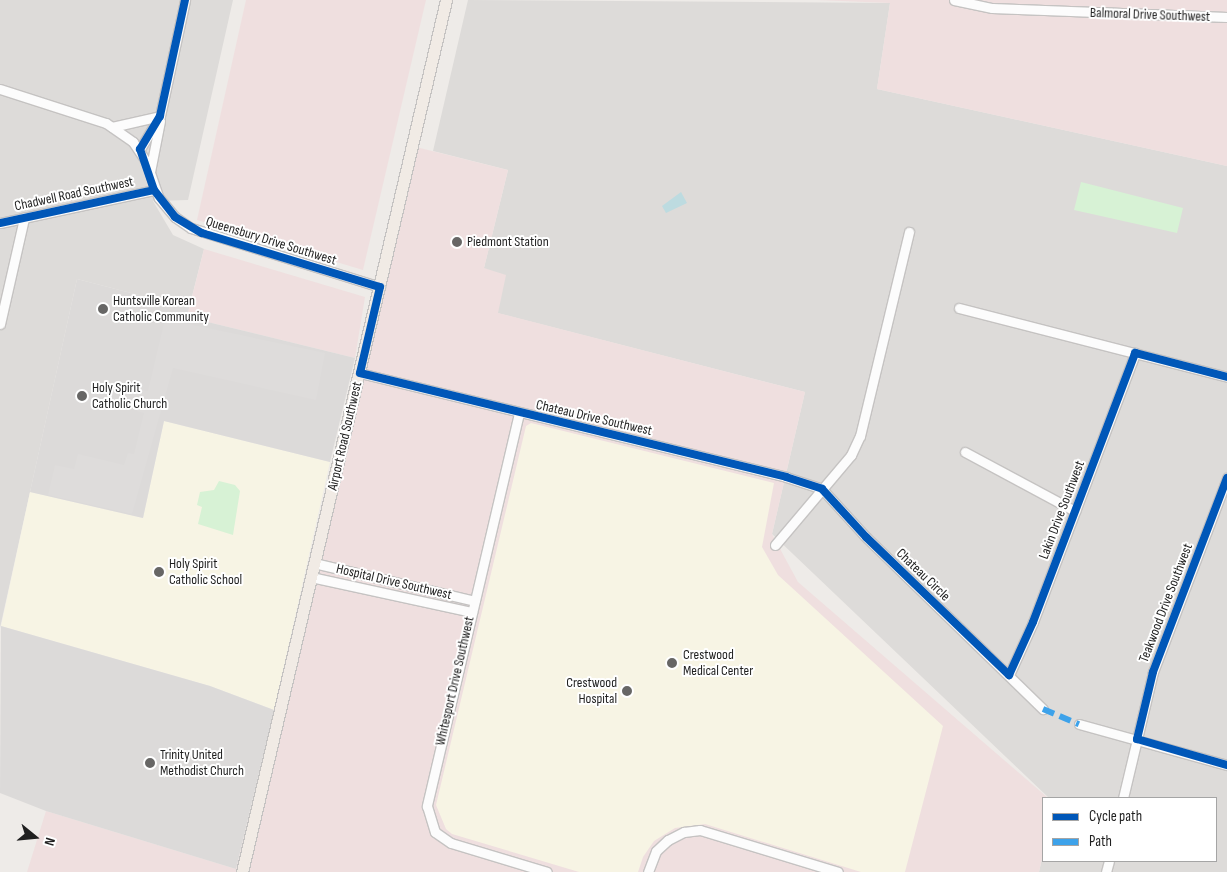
<!DOCTYPE html>
<style>
body{margin:0}
#map{position:relative;width:1227px;height:872px;overflow:hidden;background:#eeebe8;font-family:"Sofia Sans Condensed",sans-serif}
div>[style]{position:absolute}
[style*='--x']{left:calc(var(--x)*1px);top:calc(var(--y)*1px);width:calc(var(--w)*1px);rotate:calc(var(--a)*1deg)}
.residential>*{inset:0;background:#dddbd9}
.commercial>*{inset:0;background:#efdfdf}
.education>*{inset:0;background:#f7f4e4}
.religious>*{inset:0;background:#dcdad9}
.park>*{inset:0;background:#d7f2d5}
.parking>*{inset:0;background:#dedcdb}
.water>*{inset:0;background:#bddbe0}
.roads{filter:drop-shadow(1px 0 #c5c3c2) drop-shadow(-1px 0 #c5c3c2) drop-shadow(0 1px #c5c3c2) drop-shadow(0 -1px #c5c3c2)}
.minor>*{height:9px;margin:-4.5px;padding:0 4.5px;transform-origin:4.5px;border-radius:4.5px;background:#fcfcfc}
.major>*{height:11px;margin:-5.5px;padding:0 5.5px;transform-origin:5.5px;border-radius:5.5px;background:#f1ebe5}
.quiet>*{height:6px;margin-top:-3px;transform-origin:0;background:repeating-linear-gradient(90deg,#3da2ea 0 12px,transparent 0 18px)}
.cycleway>*{height:8px;margin:-4px;padding:0 4px;transform-origin:4px;border-radius:4px;background:#0057b8}
.dots>*{width:14px;height:14px;translate:-50% -50%;box-sizing:border-box;border:2px solid #fff;border-radius:50%}
span{translate:-50% -50%;white-space:nowrap;text-align:center;line-height:1.15;-webkit-text-stroke:4px #fff;paint-order:stroke}
.street-label{font-size:14px;color:#1f1f1f}
.poi-label{font-size:14px;color:#1f1f1f}
.left{translate:0 -50%;text-align:left}
.right{translate:-100% -50%;text-align:right}
.legend{position:absolute;left:1042px;top:797px;width:175px;height:65px;box-sizing:border-box;background:#fff;border:1px solid #a5a5a5;margin:0;padding:6px 9px;list-style:none;font-size:15px;color:#1f1f1f}
.legend li{display:flex;align-items:center;gap:10px;height:25px}
.legend b{width:25px;border:1px solid #a5a5a5}
.north{position:absolute;left:10px;top:812px;width:50px;height:50px;-webkit-text-stroke:4px #fff;paint-order:stroke;rotate:107deg;font-size:14px;font-weight:700;line-height:20px;text-align:center;color:#1f1f1f}
.north::after{content:'';display:block;margin:auto;width:18px;height:22px;background:#1f1f1f;clip-path:polygon(50% 0,100% 100%,50% 72%,0 100%)}
</style>
<div id="map">
<div class="residential">
<i style="clip-path:polygon(0 0,233px 0,188px 200px,153px 201px,173px 235px,204px 249px,189px 308px,77px 279px,0 628px)"></i>
<i style="clip-path:polygon(468px 0,890px 3px,877px 89px,1227px 166px,1227px 872px,1039px 872px,1043px 854px,1043px 861px,1216px 861px,1216px 798px,1049px 798px,772px 534px,805px 392px,497px 313px,484px 268px,508px 170px,433px 151px)"></i>
</div>
<div class="commercial">
<i style="clip-path:polygon(246px 0,426px 0,363px 270px,197px 220px)"></i>
<i style="clip-path:polygon(817px 0,1227px 0,1227px 166px,877px 89px,890px 3px)"></i>
<i style="clip-path:polygon(412px 146px,508px 170px,484px 268px,506px 275px,498px 313px,805px 392px,772px 534px,798px 582px,1048px 798px,1043px 798px,1043px 854px,1039px 872px,27px 872px,46px 811px,236px 869px)"></i>
<i style="clip-path:polygon(204px 249px,365px 297px,355px 358px,187px 317px)"></i>
</div>
<div class="education">
<i style="clip-path:polygon(164px 421px,330px 462px,274px 710px,210px 686px,1px 626px,30px 492px,143px 518px)"></i>
<i style="clip-path:polygon(531px 423px,774px 483px,762px 547px,778px 575px,943px 726px,905px 872px,861px 872px,705px 824px,675px 828px,654px 841px,643px 857px,638px 872px,579px 872px,452px 834px,446px 829px,436px 805px,526px 426px)"></i>
</div>
<div class="religious">
<i style="clip-path:polygon(77px 279px,189px 308px,187px 317px,355px 358px,330px 462px,164px 421px,143px 518px,30px 492px)"></i>
<i style="clip-path:polygon(1px 626px,210px 686px,274px 710px,236px 869px,46px 811px,0 793px)"></i>
</div>
<div class="park">
<i style="clip-path:polygon(1081px 182px,1183px 208px,1177px 233px,1074px 210px)"></i>
<i style="clip-path:polygon(219px 481px,235px 485px,240px 491px,233px 535px,198px 524px,202px 507px,197px 505px,200px 492px,214px 490px)"></i>
</div>
<div class="parking">
<i style="clip-path:polygon(165px 319px,325px 353px,316px 400px,173px 368px,132px 514px,48px 495px,55px 465px,74px 469px,78px 454px,124px 465px,128px 453px,134px 454px,144px 413px,137px 411px,142px 390px,148px 391px)"></i>
</div>
<div class="water">
<i style="clip-path:polygon(681px 192px,687px 203px,666px 213px,662px 206px)"></i>
</div>
<div class="roads">
<div class="minor">
<i style="--x:954;--y:0;--w:39;--a:12"></i>
<i style="--x:992;--y:8;--w:235;--a:2.2"></i>
<i style="--x:0;--y:89;--w:111;--a:17.8"></i>
<i style="--x:106;--y:123;--w:33;--a:35"></i>
<i style="--x:133;--y:142;--w:23;--a:56"></i>
<i style="--x:146;--y:161;--w:39;--a:71"></i>
<i style="--x:159;--y:198;--w:25;--a:50"></i>
<i style="--x:175;--y:217;--w:19;--a:35"></i>
<i style="--x:191;--y:228;--w:198;--a:17.3"></i>
<i style="--x:112;--y:127;--w:49;--a:-12.9"></i>
<i style="--x:140;--y:149;--w:39;--a:-59"></i>
<i style="--x:160;--y:116;--w:119;--a:-77.8"></i>
<i style="--x:150;--y:172;--w:52;--a:-78.9"></i>
<i style="--x:0;--y:223;--w:157;--a:-12.1"></i>
<i style="--x:959;--y:308;--w:277;--a:14.4"></i>
<i style="--x:0;--y:324;--w:109;--a:-77.2"></i>
<i style="--x:360;--y:373;--w:439;--a:13.7"></i>
<i style="--x:786;--y:477;--w:38;--a:18"></i>
<i style="--x:822;--y:489;--w:65;--a:47.5"></i>
<i style="--x:866;--y:537;--w:247;--a:44.2"></i>
<i style="--x:519;--y:413;--w:404;--a:103.2"></i>
<i style="--x:427;--y:806;--w:27;--a:73"></i>
<i style="--x:435;--y:832;--w:19;--a:35"></i>
<i style="--x:451;--y:843;--w:100;--a:16.8"></i>
<i style="--x:965;--y:452;--w:125;--a:28.2"></i>
<i style="--x:775;--y:545;--w:118;--a:-49.8"></i>
<i style="--x:851;--y:455;--w:21;--a:-65"></i>
<i style="--x:860;--y:436;--w:210;--a:-76.5"></i>
<i style="--x:314;--y:563;--w:165;--a:13.3"></i>
<i style="--x:311;--y:577;--w:165;--a:12.3"></i>
<i style="--x:1009;--y:675;--w:58;--a:-65.6"></i>
<i style="--x:1033;--y:622;--w:288;--a:-69.2"></i>
<i style="--x:1079;--y:724;--w:154;--a:15.5"></i>
<i style="--x:1123;--y:798;--w:130;--a:-76.6"></i>
<i style="--x:1153;--y:672;--w:208;--a:-69.1"></i>
<i style="--x:648;--y:872;--w:22;--a:-69"></i>
<i style="--x:656;--y:851;--w:16;--a:-43"></i>
<i style="--x:668;--y:840;--w:18;--a:-27"></i>
<i style="--x:684;--y:832;--w:16;--a:-7"></i>
<i style="--x:700;--y:830;--w:144;--a:16.9"></i>
<i style="--x:1106;--y:872;--w:11;--a:-75"></i>
</div>
<div class="major">
<i style="--x:242;--y:872;--w:896;--a:-76.83"></i>
</div>
</div>
<div class="quiet">
<i style="--x:1043;--y:709;--w:39;--a:23"></i>
</div>
<div class="cycleway">
<i style="--x:185;--y:0;--w:119;--a:102.2"></i>
<i style="--x:160;--y:116;--w:39;--a:121"></i>
<i style="--x:140;--y:149;--w:43;--a:71.1"></i>
<i style="--x:154;--y:190;--w:34;--a:52"></i>
<i style="--x:175;--y:217;--w:31;--a:31"></i>
<i style="--x:202;--y:233;--w:186;--a:16.9"></i>
<i style="--x:380;--y:287;--w:88;--a:103.1"></i>
<i style="--x:360;--y:373;--w:439;--a:13.7"></i>
<i style="--x:786;--y:477;--w:38;--a:18"></i>
<i style="--x:822;--y:489;--w:65;--a:47.5"></i>
<i style="--x:866;--y:537;--w:199;--a:44"></i>
<i style="--x:1009;--y:675;--w:58;--a:-65.6"></i>
<i style="--x:1033;--y:622;--w:288;--a:-69.2"></i>
<i style="--x:1135;--y:353;--w:95;--a:14.6"></i>
<i style="--x:0;--y:223;--w:157;--a:-12.1"></i>
<i style="--x:1227;--y:478;--w:208;--a:110.9"></i>
<i style="--x:1153;--y:672;--w:69;--a:103.4"></i>
<i style="--x:1137;--y:739;--w:94;--a:16.1"></i>
</div>
<div class="dots">
<i style="left:457px;top:242px;background:#676665"></i>
<i style="left:103px;top:309px;background:#676665"></i>
<i style="left:82px;top:396px;background:#676665"></i>
<i style="left:159px;top:572px;background:#676665"></i>
<i style="left:672px;top:663px;background:#676665"></i>
<i style="left:627px;top:691px;background:#676665"></i>
<i style="left:150px;top:763px;background:#676665"></i>
</div>
<div class="street-label">
<span style="left:1150px;top:15px;rotate:2deg">Balmoral Drive Southwest</span>
<span style="left:74px;top:194px;rotate:-12deg">Chadwell Road Southwest</span>
<span style="left:271px;top:241px;rotate:17deg">Queensbury Drive Southwest</span>
<span style="left:594px;top:418px;rotate:13deg">Chateau Drive Southwest</span>
<span style="left:345px;top:436px;rotate:-77deg">Airport Road Southwest</span>
<span style="left:1062px;top:510px;rotate:-69deg">Lakin Drive Southwest</span>
<span style="left:923px;top:575px;rotate:44deg">Chateau Circle</span>
<span style="left:394px;top:582px;rotate:13deg">Hospital Drive Southwest</span>
<span style="left:1166px;top:603px;rotate:-69deg">Teakwood Drive Southwest</span>
<span style="left:455px;top:681px;rotate:-77deg">Whitesport Drive Southwest</span>
</div>
<div class="poi-label">
<span class="left" style="left:467px;top:242px">Piedmont Station</span>
<span class="left" style="left:113px;top:309px">Huntsville Korean<br>Catholic Community</span>
<span class="left" style="left:92px;top:396px">Holy Spirit<br>Catholic Church</span>
<span class="left" style="left:169px;top:572px">Holy Spirit<br>Catholic School</span>
<span class="left" style="left:683px;top:663px">Crestwood<br>Medical Center</span>
<span class="right" style="left:617px;top:691px">Crestwood<br>Hospital</span>
<span class="left" style="left:160px;top:763px">Trinity United<br>Methodist Church</span>
</div>
<ul class="legend">
<li><b style="height:6px;background:#0057b8"></b>Cycle path</li>
<li><b style="height:6px;background:#3da2ea"></b>Path</li>
</ul>
<div class="north">N</div>
</div>
